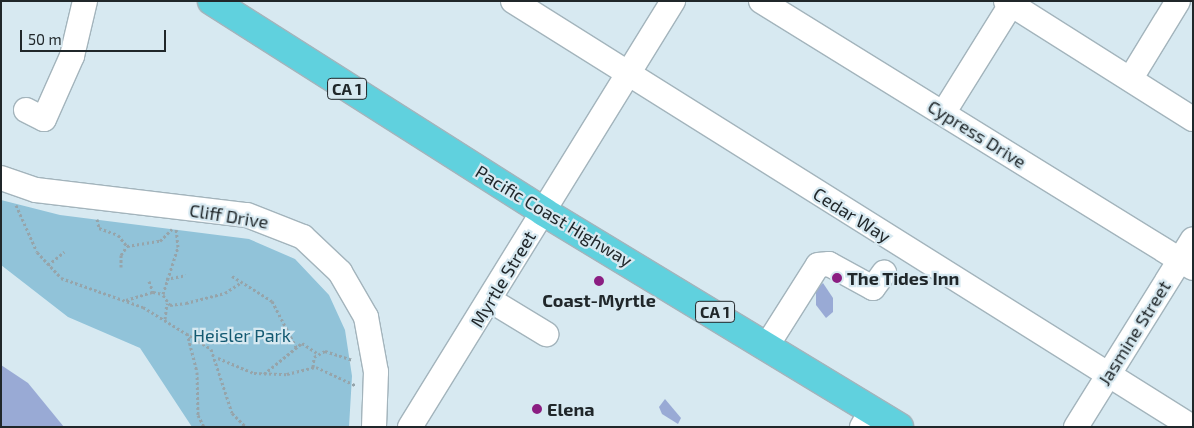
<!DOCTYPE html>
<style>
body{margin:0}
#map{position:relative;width:1194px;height:428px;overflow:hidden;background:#d7e9f1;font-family:"Exo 2",sans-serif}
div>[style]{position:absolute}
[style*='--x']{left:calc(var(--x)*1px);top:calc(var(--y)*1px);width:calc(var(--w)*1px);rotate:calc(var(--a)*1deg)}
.green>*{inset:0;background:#91c3d9}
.water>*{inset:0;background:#99aad5}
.path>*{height:3px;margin-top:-1.5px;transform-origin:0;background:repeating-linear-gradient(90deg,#96a4aa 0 2.5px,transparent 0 5px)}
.roads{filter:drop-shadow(1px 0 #a3b4bc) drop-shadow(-1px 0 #a3b4bc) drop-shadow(0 1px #a3b4bc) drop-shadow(0 -1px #a3b4bc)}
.minor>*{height:24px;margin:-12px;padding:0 12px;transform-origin:12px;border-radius:12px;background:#fff}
.highway>*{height:28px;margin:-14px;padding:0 14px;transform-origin:14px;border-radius:14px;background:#60d1de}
.dots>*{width:14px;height:14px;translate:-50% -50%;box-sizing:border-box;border:2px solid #d7e9f1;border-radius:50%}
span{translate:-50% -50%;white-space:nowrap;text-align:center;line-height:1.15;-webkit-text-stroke:4.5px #d7e9f1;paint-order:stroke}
.shield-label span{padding:1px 4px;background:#d7e9f1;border:1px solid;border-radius:4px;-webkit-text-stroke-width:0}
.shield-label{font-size:16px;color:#20272a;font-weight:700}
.street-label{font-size:18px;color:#20272a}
.poi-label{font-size:18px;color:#20272a;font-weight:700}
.left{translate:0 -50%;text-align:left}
.park-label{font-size:18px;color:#145a72}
.frame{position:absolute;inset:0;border:2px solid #20272a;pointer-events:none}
.scale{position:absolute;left:20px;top:30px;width:146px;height:22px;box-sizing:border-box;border:2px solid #20272a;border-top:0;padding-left:6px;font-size:15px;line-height:18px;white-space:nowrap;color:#20272a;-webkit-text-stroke:4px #d7e9f1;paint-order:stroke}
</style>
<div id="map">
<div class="green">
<i style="clip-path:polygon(1px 200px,60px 215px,249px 239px,295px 259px,329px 295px,345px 330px,352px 376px,349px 427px,192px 427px,140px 348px,68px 317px,1px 265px)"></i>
</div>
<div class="water">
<i style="clip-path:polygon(823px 283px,833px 298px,833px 312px,826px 318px,816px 305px,816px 289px)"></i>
<i style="clip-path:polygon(1px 365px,28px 383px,64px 427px,1px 427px)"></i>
<i style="clip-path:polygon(665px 399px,681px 418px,678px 424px,662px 414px,659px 407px)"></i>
</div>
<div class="path">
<i style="--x:16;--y:205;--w:51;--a:65.9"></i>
<i style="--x:37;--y:252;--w:35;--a:47"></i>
<i style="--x:61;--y:278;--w:87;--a:19.5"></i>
<i style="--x:143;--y:307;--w:80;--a:31.7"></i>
<i style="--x:211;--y:349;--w:67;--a:71.8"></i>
<i style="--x:232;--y:413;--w:20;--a:45"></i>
<i style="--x:97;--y:219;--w:9;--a:77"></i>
<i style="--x:99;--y:228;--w:20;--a:20"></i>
<i style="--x:118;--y:235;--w:14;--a:51"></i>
<i style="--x:48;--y:265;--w:21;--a:-39"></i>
<i style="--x:121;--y:267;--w:12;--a:-90"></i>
<i style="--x:121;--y:255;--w:11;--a:-56"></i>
<i style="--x:127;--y:246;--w:33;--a:-9"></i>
<i style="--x:160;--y:241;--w:17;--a:-45"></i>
<i style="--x:232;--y:276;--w:47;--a:32"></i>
<i style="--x:272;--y:301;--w:52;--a:62.4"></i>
<i style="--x:166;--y:279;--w:20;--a:-11"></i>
<i style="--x:149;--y:281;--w:12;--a:70"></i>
<i style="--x:153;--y:292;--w:10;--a:11"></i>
<i style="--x:163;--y:294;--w:49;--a:-72.3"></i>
<i style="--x:178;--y:247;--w:19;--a:-96"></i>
<i style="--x:163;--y:295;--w:12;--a:55"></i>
<i style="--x:170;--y:305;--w:16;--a:-7"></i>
<i style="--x:186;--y:303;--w:40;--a:-14.4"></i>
<i style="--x:225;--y:293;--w:20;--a:-33"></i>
<i style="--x:126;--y:300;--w:28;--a:-17"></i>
<i style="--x:165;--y:319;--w:16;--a:-83"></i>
<i style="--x:187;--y:333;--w:40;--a:75.6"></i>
<i style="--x:197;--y:372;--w:43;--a:88.7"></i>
<i style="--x:198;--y:415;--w:13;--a:63"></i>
<i style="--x:218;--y:358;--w:39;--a:23"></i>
<i style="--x:254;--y:373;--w:33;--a:2"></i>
<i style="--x:287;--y:374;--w:30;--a:-14"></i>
<i style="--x:316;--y:367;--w:43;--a:24.8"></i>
<i style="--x:313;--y:367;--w:10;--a:-84"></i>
<i style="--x:314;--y:357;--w:13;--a:-29"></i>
<i style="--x:325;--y:351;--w:28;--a:18"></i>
<i style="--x:264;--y:374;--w:49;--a:-39.2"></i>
<i style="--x:302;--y:343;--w:18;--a:34"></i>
</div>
<div class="roads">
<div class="minor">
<i style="--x:513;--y:1;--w:802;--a:32.1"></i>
<i style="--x:761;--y:1;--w:508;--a:31.72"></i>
<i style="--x:1006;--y:1;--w:221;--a:32.3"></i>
<i style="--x:1131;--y:78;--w:90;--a:-58.6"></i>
<i style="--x:26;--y:110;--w:20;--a:27"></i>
<i style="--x:44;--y:119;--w:69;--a:-66"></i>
<i style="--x:72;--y:56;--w:57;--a:-76.7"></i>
<i style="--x:944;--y:112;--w:131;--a:-58.1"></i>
<i style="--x:1;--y:178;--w:37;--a:19"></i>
<i style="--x:36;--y:190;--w:212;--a:6.8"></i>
<i style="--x:247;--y:215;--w:60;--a:21.4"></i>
<i style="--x:303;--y:237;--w:51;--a:43.4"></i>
<i style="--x:340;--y:272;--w:52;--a:60"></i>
<i style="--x:366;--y:317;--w:56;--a:79.7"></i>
<i style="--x:376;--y:372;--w:55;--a:92.1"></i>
<i style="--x:490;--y:300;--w:66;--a:31.3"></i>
<i style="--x:768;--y:344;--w:93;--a:-57.7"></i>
<i style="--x:818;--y:265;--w:11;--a:-5"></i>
<i style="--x:829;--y:264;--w:50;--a:28.6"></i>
<i style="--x:873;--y:288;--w:19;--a:-54"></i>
<i style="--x:410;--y:427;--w:501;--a:-58.31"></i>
<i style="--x:862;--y:427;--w:20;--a:-60"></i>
<i style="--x:1076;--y:427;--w:221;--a:-58.1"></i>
</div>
<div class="highway">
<i style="--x:212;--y:1;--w:393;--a:32.4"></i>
<i style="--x:544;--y:212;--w:415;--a:31.2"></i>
</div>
</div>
<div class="dots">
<i style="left:837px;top:278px;background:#8b1e82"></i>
<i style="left:599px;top:281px;background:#8b1e82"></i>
<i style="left:537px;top:409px;background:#8b1e82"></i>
</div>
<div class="shield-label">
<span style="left:347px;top:89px">CA 1</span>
<span style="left:715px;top:312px">CA 1</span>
</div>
<div class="street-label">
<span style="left:977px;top:134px;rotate:32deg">Cypress Drive</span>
<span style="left:852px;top:215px;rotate:32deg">Cedar Way</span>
<span style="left:229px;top:216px;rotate:9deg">Cliff Drive</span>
<span style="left:554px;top:216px;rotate:31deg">Pacific Coast Highway</span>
<span style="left:503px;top:279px;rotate:-59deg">Myrtle Street</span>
<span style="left:1134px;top:333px;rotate:-58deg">Jasmine Street</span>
</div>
<div class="poi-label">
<span class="left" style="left:847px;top:278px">The Tides Inn</span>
<span style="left:599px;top:300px">Coast-Myrtle</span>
<span class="left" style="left:547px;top:409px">Elena</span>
</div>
<div class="park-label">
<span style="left:242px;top:335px">Heisler Park</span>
</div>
<div class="frame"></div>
<div class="scale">50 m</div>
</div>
